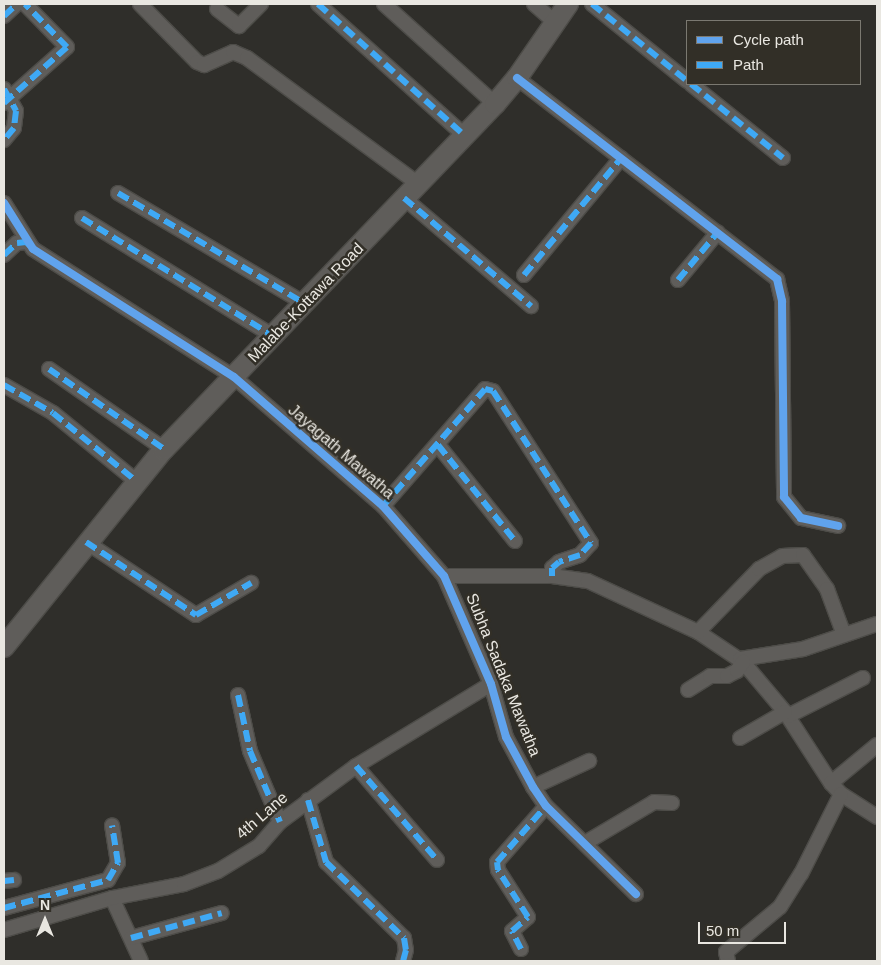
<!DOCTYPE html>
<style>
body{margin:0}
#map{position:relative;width:881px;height:965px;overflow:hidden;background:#2f2e2a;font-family:Helvetica,sans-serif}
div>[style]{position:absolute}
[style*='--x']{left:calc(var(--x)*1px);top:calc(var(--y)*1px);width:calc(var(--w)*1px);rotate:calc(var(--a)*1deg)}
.roads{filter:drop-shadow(1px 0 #4d4c48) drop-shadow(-1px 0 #4d4c48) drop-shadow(0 1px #4d4c48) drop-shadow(0 -1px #4d4c48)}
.street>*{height:14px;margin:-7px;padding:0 7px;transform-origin:7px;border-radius:7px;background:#5f5d5a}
.secondary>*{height:20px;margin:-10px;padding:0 10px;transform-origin:10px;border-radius:10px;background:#5f5d5a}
.quiet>*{height:6px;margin-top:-3px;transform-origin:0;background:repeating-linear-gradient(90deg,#3fa9f5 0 12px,transparent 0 18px)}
.cycleway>*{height:8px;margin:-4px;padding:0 4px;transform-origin:4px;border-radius:4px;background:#60a3ed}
span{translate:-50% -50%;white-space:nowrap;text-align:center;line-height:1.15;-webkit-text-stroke:5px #322f27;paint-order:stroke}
.street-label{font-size:16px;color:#e9e7e1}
.frame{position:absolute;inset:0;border:5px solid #e9e7e1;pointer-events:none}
.legend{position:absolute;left:686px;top:20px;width:175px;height:65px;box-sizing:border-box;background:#322f27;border:1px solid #7b7971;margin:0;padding:6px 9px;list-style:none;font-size:15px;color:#e9e7e1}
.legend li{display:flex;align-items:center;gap:10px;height:25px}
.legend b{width:25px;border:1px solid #7b7971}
.north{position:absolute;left:20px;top:895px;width:50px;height:50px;-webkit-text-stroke:4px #322f27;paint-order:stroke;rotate:0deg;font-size:14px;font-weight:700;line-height:20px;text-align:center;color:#e9e7e1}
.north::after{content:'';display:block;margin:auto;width:18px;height:22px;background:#e9e7e1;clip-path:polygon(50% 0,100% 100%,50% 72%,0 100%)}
.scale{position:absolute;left:698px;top:922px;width:88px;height:22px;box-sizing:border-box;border:2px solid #e9e7e1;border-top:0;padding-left:6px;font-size:15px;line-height:18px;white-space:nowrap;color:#e9e7e1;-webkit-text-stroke:4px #322f27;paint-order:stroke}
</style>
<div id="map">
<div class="roads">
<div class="street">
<i style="--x:140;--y:4;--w:81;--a:45.5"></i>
<i style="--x:197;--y:62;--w:8;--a:23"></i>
<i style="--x:204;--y:65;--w:32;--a:-24"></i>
<i style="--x:233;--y:52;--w:15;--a:23"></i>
<i style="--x:247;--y:58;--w:215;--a:36.3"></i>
<i style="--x:318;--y:4;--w:198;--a:41.9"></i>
<i style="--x:384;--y:4;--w:149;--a:42"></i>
<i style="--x:534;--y:4;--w:28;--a:41"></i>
<i style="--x:592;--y:4;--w:122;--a:39"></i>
<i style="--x:217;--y:9;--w:28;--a:38"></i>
<i style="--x:239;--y:26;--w:31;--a:-45"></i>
<i style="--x:4;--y:16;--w:18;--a:-43"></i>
<i style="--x:517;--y:78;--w:329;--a:37.7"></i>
<i style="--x:777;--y:279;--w:23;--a:77"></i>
<i style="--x:782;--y:301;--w:196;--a:89.4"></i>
<i style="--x:784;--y:497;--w:27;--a:51"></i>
<i style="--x:801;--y:518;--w:38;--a:12"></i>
<i style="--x:691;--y:84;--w:118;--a:38.8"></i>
<i style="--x:4;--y:89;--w:25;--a:61"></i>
<i style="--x:16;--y:111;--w:17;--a:97"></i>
<i style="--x:14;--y:128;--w:16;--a:130"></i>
<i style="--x:4;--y:103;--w:84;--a:-41.6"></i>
<i style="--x:67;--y:47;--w:60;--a:-134.3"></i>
<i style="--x:118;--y:193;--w:218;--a:30.6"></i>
<i style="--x:404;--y:198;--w:167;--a:40.4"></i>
<i style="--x:4;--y:203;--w:54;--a:57.8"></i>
<i style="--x:33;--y:249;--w:238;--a:32.5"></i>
<i style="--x:234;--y:377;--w:197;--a:40.9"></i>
<i style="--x:383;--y:506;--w:93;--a:48.9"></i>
<i style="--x:444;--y:576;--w:118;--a:66.5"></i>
<i style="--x:491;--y:684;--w:55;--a:74.2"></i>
<i style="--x:506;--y:737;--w:57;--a:61.6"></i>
<i style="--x:533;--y:787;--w:23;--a:56"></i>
<i style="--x:546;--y:806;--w:126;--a:44.4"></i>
<i style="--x:82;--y:218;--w:227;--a:31.7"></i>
<i style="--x:4;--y:255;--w:18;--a:-43"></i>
<i style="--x:17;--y:243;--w:9;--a:-6"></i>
<i style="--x:524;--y:275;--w:152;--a:-50.3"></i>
<i style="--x:678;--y:280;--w:62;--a:-50.2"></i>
<i style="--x:49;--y:369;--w:140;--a:34.8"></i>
<i style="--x:4;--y:385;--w:56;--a:29.7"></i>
<i style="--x:53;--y:413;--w:107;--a:39.3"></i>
<i style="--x:438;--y:445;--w:123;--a:51.3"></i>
<i style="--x:383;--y:506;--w:155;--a:-48.9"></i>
<i style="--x:485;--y:389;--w:8;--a:14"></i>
<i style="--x:493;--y:391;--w:181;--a:57.2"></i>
<i style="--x:591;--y:543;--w:16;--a:133"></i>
<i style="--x:580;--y:555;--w:22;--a:162"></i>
<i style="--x:559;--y:562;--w:9;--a:139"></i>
<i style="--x:552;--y:568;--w:8;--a:90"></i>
<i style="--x:86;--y:542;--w:132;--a:33.6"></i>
<i style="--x:196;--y:615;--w:64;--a:-30.2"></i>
<i style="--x:444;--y:576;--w:108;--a:0"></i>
<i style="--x:552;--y:576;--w:36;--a:8"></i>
<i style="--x:588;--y:581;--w:121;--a:24.9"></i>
<i style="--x:698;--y:632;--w:54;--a:33.7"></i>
<i style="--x:743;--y:662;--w:65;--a:50"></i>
<i style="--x:785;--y:712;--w:85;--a:57.1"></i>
<i style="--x:831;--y:783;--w:15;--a:48"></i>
<i style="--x:841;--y:794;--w:43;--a:32.6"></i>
<i style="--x:698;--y:632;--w:88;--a:-45.9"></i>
<i style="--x:759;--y:569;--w:26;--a:-29"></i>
<i style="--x:782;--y:556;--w:21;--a:-3"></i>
<i style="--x:803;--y:555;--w:42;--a:54.8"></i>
<i style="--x:827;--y:589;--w:49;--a:69.7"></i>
<i style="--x:740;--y:659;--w:64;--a:-9"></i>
<i style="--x:803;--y:649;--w:78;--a:-18.7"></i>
<i style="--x:688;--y:690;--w:26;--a:-32"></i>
<i style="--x:710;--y:676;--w:17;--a:0"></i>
<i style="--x:727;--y:676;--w:11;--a:-27"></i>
<i style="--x:737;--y:671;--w:11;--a:-56"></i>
<i style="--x:238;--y:695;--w:57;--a:77.9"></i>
<i style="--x:250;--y:751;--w:77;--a:67.1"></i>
<i style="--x:788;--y:716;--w:84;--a:-26.9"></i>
<i style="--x:740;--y:738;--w:52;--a:-30"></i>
<i style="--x:356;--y:766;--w:124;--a:49.2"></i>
<i style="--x:831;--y:783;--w:60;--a:-39.6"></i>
<i style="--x:533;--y:787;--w:62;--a:-24.9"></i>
<i style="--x:308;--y:800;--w:65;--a:73.8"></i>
<i style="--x:326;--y:862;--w:109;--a:44.3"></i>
<i style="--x:404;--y:938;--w:12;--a:81"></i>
<i style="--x:406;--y:950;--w:11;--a:105"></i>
<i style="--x:585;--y:843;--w:80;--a:-30.7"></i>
<i style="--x:654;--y:802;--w:18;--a:3"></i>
<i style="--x:4;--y:881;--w:10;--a:-6"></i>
<i style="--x:112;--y:898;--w:69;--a:65.3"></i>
<i style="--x:4;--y:908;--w:108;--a:-15.1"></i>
<i style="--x:108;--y:880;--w:20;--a:-60"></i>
<i style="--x:118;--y:863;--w:38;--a:-99"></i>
<i style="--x:4;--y:930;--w:113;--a:-16.5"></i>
<i style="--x:112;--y:898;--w:73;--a:-11"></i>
<i style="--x:184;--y:884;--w:36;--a:-21"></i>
<i style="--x:218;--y:871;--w:48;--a:-31.4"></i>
<i style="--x:259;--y:846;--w:32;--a:-49"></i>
<i style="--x:280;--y:822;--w:94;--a:-36.4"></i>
<i style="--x:356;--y:766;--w:158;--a:-31.3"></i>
<i style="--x:131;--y:938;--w:94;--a:-15.4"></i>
<i style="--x:521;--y:949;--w:20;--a:-117"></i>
<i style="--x:512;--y:931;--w:21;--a:-41"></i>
<i style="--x:528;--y:917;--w:56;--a:-122.6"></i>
<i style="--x:498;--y:870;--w:8;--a:-97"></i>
<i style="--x:497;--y:862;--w:74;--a:-48.8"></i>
<i style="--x:728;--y:961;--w:9;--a:-103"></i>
<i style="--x:726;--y:952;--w:70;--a:-39.8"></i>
<i style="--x:780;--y:907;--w:39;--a:-58"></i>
<i style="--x:801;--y:874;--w:89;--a:-63.4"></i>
</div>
<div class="secondary">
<i style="--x:4;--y:647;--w:255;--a:-51.1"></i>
<i style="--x:164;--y:449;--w:478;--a:-46.2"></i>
<i style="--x:495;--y:104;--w:34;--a:-50"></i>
<i style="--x:517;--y:78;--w:90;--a:-55.4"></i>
</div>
</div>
<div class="quiet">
<i style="--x:318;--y:4;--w:198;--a:41.9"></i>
<i style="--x:592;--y:4;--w:122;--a:39"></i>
<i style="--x:4;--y:16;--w:18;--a:-43"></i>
<i style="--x:691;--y:84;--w:118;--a:38.8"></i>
<i style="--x:4;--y:89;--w:25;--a:61"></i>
<i style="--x:16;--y:111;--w:17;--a:97"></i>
<i style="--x:14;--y:128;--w:16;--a:130"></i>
<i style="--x:4;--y:103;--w:84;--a:-41.6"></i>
<i style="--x:67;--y:47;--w:60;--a:-134.3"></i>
<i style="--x:118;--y:193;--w:218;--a:30.6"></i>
<i style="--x:404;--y:198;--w:167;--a:40.4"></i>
<i style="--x:82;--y:218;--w:227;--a:31.7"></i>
<i style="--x:4;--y:255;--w:18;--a:-43"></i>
<i style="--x:17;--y:243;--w:9;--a:-6"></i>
<i style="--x:26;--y:242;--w:6;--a:45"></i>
<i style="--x:524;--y:275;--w:152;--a:-50.3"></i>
<i style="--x:678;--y:280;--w:62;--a:-50.2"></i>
<i style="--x:49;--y:369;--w:140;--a:34.8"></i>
<i style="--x:4;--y:385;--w:56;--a:29.7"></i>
<i style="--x:53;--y:413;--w:107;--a:39.3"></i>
<i style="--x:438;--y:445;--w:123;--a:51.3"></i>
<i style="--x:383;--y:506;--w:155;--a:-48.9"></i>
<i style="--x:485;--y:389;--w:8;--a:14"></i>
<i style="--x:493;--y:391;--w:181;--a:57.2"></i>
<i style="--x:591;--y:543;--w:16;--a:133"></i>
<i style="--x:580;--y:555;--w:22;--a:162"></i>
<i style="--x:559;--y:562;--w:9;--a:139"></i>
<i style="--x:552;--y:568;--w:8;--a:90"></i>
<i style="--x:86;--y:542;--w:132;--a:33.6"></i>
<i style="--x:196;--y:615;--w:64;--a:-30.2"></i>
<i style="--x:238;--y:695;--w:57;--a:77.9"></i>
<i style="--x:250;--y:751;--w:77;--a:67.1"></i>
<i style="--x:356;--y:766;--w:124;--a:49.2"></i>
<i style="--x:308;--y:800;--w:65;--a:73.8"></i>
<i style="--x:326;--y:862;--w:109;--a:44.3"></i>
<i style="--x:404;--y:938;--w:12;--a:81"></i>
<i style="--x:406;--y:950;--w:11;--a:105"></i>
<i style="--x:4;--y:881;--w:10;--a:-6"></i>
<i style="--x:4;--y:908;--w:108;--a:-15.1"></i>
<i style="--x:108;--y:880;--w:20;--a:-60"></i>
<i style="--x:118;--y:863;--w:38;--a:-99"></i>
<i style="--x:131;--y:938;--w:94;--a:-15.4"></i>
<i style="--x:521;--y:949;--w:20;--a:-117"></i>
<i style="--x:512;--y:931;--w:21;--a:-41"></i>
<i style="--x:528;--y:917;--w:56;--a:-122.6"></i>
<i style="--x:498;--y:870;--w:8;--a:-97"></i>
<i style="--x:497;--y:862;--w:74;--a:-48.8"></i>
</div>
<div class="cycleway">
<i style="--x:517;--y:78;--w:329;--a:37.7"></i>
<i style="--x:777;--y:279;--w:23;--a:77"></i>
<i style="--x:782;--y:301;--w:196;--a:89.4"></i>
<i style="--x:784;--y:497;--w:27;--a:51"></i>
<i style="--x:801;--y:518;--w:38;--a:12"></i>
<i style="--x:4;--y:203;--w:54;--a:57.8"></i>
<i style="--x:33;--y:249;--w:238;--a:32.5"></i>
<i style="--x:234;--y:377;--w:197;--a:40.9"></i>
<i style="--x:383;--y:506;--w:93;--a:48.9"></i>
<i style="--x:444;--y:576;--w:118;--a:66.5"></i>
<i style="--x:491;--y:684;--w:55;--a:74.2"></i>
<i style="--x:506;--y:737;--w:57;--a:61.6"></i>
<i style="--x:533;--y:787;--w:23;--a:56"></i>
<i style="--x:546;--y:806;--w:126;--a:44.4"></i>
</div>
<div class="street-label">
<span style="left:306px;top:303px;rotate:-46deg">Malabe-Kottawa Road</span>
<span style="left:341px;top:452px;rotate:41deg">Jayagath Mawatha</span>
<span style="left:503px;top:675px;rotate:68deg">Subha Sadaka Mawatha</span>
<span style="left:262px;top:816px;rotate:-41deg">4th Lane</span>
</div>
<div class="frame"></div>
<ul class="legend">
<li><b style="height:6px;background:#60a3ed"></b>Cycle path</li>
<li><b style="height:6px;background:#3fa9f5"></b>Path</li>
</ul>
<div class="north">N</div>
<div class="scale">50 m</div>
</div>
